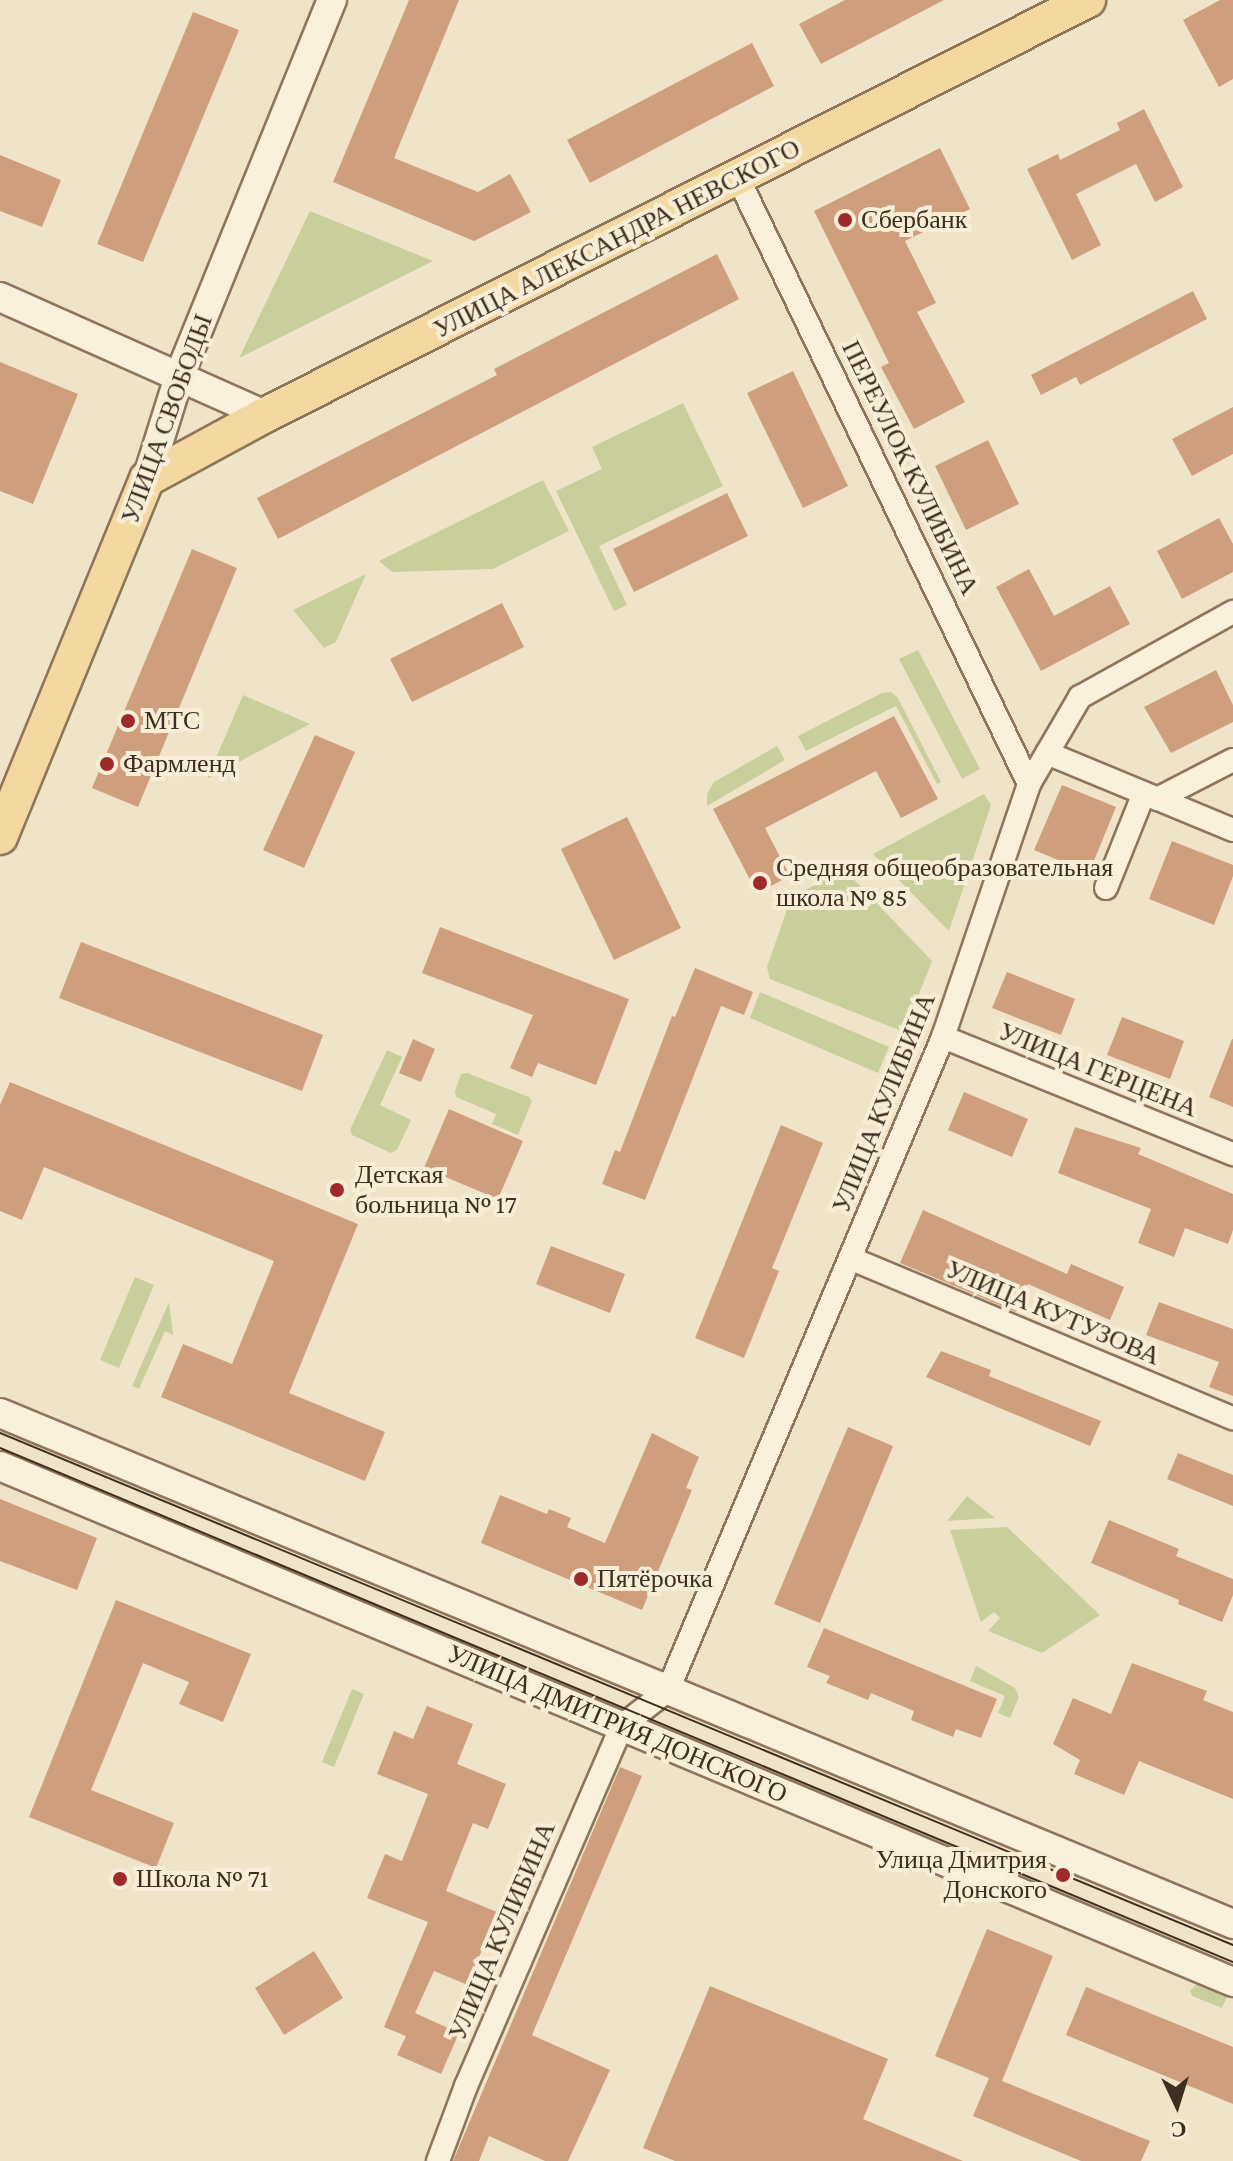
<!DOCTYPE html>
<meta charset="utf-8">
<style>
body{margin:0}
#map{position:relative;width:1233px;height:2161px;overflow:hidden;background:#f0e4c8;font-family:"Crimson Pro",serif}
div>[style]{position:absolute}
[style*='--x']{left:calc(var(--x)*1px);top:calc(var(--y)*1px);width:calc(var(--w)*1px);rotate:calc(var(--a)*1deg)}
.green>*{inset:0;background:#c9cf9b}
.building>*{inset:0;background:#cf9f7d}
.roads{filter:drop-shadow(2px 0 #8d765c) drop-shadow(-2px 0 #8d765c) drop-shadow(0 2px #8d765c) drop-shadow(0 -2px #8d765c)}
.minor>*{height:22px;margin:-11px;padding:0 11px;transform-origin:11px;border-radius:11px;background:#faf1dc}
.tertiary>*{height:28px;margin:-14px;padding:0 14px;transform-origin:14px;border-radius:14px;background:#faf1dc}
.primary>*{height:34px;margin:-17px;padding:0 17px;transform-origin:17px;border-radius:17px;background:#f3d9a0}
.tram>*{height:2px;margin:-1px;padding:0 1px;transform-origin:1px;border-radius:1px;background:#3d2e20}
.dots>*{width:22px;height:22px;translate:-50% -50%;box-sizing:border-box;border:4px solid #f7eed8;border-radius:50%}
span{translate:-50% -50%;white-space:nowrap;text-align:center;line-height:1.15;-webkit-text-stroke:8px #f7eed8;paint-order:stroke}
.poi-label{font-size:26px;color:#3d2e20}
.left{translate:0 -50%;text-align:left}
.right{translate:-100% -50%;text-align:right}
.street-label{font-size:26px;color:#3d2e20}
.north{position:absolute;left:1137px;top:2065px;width:80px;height:80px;-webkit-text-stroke:6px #f7eed8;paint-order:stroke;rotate:176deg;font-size:22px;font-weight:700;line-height:32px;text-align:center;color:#3d2e20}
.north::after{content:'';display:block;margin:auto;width:28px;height:36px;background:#3d2e20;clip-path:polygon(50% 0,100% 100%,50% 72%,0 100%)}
</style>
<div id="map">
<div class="green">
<i style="clip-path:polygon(310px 211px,433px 261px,239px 358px)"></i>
<i style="clip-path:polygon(683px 403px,723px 486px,599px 546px,627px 605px,614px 611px,556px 491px,602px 469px,592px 447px)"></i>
<i style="clip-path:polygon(543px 480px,569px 531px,493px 569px,392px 572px,379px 561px)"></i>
<i style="clip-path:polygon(366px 574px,336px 642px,324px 648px,293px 610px)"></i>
<i style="clip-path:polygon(918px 650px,980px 769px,962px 779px,899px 659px)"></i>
<i style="clip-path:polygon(891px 692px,898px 698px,941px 782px,937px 784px,896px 706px,806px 751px,798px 736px,882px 693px)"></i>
<i style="clip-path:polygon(243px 695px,310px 724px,207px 779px)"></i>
<i style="clip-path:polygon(777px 746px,785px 760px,707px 806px,707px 794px,714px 782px)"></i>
<i style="clip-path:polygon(984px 794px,991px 805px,949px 931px,873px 854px)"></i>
<i style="clip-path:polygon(844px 869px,932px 961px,904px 1032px,770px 979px,767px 967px,791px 898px)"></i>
<i style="clip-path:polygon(760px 992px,889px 1047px,878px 1073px,750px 1018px)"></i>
<i style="clip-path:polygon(387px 1050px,402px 1057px,380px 1105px,411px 1120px,397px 1150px,391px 1153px,352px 1135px,350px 1130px)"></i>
<i style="clip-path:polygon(467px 1073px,529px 1097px,532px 1101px,518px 1135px,492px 1124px,496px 1114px,456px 1097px,455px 1091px,461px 1074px)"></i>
<i style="clip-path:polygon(135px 1277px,154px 1285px,119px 1368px,100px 1360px)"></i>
<i style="clip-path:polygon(169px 1302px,173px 1335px,165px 1331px,139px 1389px,132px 1386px)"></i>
<i style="clip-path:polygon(967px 1496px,995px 1518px,947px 1521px)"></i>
<i style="clip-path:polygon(1007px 1527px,1100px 1615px,1042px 1653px,988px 1631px,1000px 1618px,994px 1612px,981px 1622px,950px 1530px)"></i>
<i style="clip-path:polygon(976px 1666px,1015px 1688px,1019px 1697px,1010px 1718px,998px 1713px,1005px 1696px,970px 1681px)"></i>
<i style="clip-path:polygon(352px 1689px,364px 1694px,334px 1767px,322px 1762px)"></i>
<i style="clip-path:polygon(1198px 1983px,1228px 1995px,1222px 2008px,1192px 1996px,1190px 1991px)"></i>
</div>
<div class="building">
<i style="clip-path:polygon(409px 0,459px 0,394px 158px,478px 192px,510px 174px,531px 212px,474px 241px,333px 182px)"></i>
<i style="clip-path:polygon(845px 0,944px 0,821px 64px,799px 24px)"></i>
<i style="clip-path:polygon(1220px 0,1233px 0,1233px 79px,1219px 87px,1183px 20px)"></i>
<i style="clip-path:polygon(193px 12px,239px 30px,143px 262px,97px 244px)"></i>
<i style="clip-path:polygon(752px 43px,774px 86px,590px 183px,567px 140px)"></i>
<i style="clip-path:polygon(1144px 109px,1183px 187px,1155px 202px,1136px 164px,1076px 194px,1101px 245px,1072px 260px,1027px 169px,1058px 154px,1060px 160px,1120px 130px,1117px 123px)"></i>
<i style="clip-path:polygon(940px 148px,970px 209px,905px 241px,936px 303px,917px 312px,965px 402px,914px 429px,881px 367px,889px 363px,814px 211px)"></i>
<i style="clip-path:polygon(0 155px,61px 180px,42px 227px,0 211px)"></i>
<i style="clip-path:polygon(717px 254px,739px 299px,278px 539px,257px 498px,497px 375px,494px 369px)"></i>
<i style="clip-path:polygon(1193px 291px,1207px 319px,1080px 385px,1076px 377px,1041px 395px,1031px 375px)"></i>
<i style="clip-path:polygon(0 362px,78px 394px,33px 504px,0 491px)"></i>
<i style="clip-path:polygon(793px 371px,848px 486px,803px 508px,747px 393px)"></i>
<i style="clip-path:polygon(1233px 407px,1233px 454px,1192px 476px,1172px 439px)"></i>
<i style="clip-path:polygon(988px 440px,1019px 504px,966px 530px,935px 466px)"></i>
<i style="clip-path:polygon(727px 493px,748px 536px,634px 592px,613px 549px)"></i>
<i style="clip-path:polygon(1219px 518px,1233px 544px,1233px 572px,1182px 599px,1157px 551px)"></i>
<i style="clip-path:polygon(192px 549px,237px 568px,138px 807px,92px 788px)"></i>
<i style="clip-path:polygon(1029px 569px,1054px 616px,1110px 586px,1130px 624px,1041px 671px,996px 587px)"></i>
<i style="clip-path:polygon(502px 603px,524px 647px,412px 702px,390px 659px)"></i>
<i style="clip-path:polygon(1216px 670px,1233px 705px,1233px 722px,1171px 753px,1144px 707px)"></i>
<i style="clip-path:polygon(894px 716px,938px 799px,901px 818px,876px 771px,765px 828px,790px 876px,757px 893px,713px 809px)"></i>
<i style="clip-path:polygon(315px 735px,355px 752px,304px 868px,263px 850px)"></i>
<i style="clip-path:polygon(1062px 785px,1116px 807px,1089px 873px,1034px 850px)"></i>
<i style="clip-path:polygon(627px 817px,681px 928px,614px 960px,561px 849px)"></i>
<i style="clip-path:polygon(1172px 841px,1233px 865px,1233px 876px,1214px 925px,1149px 899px)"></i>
<i style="clip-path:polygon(440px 927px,629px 999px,596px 1085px,538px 1063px,532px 1077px,510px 1068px,533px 1015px,422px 973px)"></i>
<i style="clip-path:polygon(81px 942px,323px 1035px,302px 1091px,59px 998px)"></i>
<i style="clip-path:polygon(695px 968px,753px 992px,744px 1015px,721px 1006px,645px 1200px,602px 1184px,615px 1150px,620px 1152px,672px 1016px,675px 1017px)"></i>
<i style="clip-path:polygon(1007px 972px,1075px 999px,1061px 1035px,992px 1008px)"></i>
<i style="clip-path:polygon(1122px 1017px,1184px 1041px,1170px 1079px,1107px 1055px)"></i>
<i style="clip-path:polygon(413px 1039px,435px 1049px,421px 1082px,399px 1073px)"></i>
<i style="clip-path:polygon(1232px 1039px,1233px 1039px,1233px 1107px,1209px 1097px)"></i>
<i style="clip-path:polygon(10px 1082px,358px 1224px,289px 1393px,385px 1432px,365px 1481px,161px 1397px,183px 1344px,232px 1364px,274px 1261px,44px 1167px,22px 1220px,0 1211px,0 1105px)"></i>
<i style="clip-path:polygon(964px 1092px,1028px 1119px,1012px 1157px,948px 1130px)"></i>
<i style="clip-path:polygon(449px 1109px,523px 1141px,498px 1199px,424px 1168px)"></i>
<i style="clip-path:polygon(781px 1125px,823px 1143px,772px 1268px,779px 1271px,744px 1358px,695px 1338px)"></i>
<i style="clip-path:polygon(1075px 1127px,1141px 1148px,1138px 1154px,1233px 1194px,1233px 1230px,1228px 1244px,1185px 1228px,1174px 1257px,1138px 1243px,1151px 1209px,1058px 1173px)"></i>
<i style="clip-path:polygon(923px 1210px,1067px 1274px,1071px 1264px,1124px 1287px,1110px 1320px,1028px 1284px,1016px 1312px,900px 1263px)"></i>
<i style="clip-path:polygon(551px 1246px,625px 1274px,610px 1313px,536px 1284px)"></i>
<i style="clip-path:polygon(1159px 1302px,1233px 1329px,1233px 1396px,1209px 1387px,1219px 1362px,1146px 1335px)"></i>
<i style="clip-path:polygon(941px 1351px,991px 1370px,989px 1376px,1101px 1421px,1090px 1446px,926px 1377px)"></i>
<i style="clip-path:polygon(848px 1427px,893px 1446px,820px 1623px,774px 1604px)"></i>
<i style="clip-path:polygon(652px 1433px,699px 1457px,686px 1488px,692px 1490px,642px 1610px,481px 1543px,500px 1495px,547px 1514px,549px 1509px,571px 1518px,567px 1527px,605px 1543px)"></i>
<i style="clip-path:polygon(1178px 1453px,1233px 1475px,1233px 1506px,1167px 1479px)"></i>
<i style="clip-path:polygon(0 1499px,97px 1538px,77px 1590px,0 1561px)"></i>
<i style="clip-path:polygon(1109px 1520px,1179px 1549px,1176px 1556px,1233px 1579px,1233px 1595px,1222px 1622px,1178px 1604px,1179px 1600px,1091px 1563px)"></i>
<i style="clip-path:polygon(116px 1600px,251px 1654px,223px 1722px,179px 1704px,189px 1682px,143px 1663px,91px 1790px,174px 1823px,156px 1868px,29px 1817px)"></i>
<i style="clip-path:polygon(824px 1628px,997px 1699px,981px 1738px,956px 1729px,953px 1737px,911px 1720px,914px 1711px,871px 1693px,868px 1700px,826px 1683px,830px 1676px,807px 1667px)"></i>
<i style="clip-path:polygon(1132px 1663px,1207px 1691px,1203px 1700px,1233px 1712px,1233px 1799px,1139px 1761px,1124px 1795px,1074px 1774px,1080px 1760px,1053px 1744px,1073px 1698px,1111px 1714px)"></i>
<i style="clip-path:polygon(427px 1706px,473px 1724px,457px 1764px,506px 1784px,488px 1829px,473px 1823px,446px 1891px,497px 1912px,468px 1985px,434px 1971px,415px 2013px,459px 2033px,441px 2074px,397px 2055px,406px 2036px,384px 2027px,428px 1922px,367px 1898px,385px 1854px,402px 1861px,428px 1794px,377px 1774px,394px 1731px,413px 1739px)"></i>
<i style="clip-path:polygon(620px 1767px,642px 1776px,532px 2035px,610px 2070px,568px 2161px,545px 2161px,489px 2136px,479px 2161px,453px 2161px)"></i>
<i style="clip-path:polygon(987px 1929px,1053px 1956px,1002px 2081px,1150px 2141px,1141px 2161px,1081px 2161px,973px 2116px,989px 2078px,935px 2056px)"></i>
<i style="clip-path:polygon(314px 1951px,343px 1998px,284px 2035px,255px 1988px)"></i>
<i style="clip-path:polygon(710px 1986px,888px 2059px,863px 2119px,963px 2161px,675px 2161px,643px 2148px)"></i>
<i style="clip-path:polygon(1086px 1987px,1233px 2047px,1233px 2104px,1066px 2035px)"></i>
</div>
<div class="roads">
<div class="minor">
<i style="--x:738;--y:178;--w:672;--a:64.35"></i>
<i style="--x:1047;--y:753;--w:201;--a:22.5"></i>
<i style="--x:1157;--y:799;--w:85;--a:-27.2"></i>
<i style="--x:1106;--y:888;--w:102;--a:-68.2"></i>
<i style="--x:943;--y:1037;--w:313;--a:22"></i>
<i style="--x:852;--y:1259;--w:413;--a:22.7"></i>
<i style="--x:438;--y:2161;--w:80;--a:-69.5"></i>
<i style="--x:466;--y:2086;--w:392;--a:-66.6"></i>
<i style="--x:622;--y:1726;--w:58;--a:-38"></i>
<i style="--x:668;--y:1690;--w:709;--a:-67.16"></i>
<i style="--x:943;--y:1037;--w:267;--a:-71.2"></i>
<i style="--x:1029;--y:784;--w:101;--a:-59.6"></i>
<i style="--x:1080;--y:697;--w:175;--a:-29.1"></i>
</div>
<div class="tertiary">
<i style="--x:0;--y:297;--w:290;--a:24"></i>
<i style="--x:147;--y:479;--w:110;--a:-72.6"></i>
<i style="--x:180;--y:374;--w:404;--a:-67.9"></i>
<i style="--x:0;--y:1413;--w:1335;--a:22.51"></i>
<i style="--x:0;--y:1466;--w:1337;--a:22.71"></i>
</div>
<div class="primary">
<i style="--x:0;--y:837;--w:387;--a:-67.7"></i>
<i style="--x:147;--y:479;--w:134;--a:-28.5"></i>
<i style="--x:265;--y:415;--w:922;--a:-26.76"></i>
</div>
</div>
<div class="tram">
<i style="--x:0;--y:1433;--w:1335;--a:22.55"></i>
<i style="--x:0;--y:1448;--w:1336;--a:22.63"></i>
</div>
<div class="dots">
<i style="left:845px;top:220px;background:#9e2a2b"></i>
<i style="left:128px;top:721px;background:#9e2a2b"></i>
<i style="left:107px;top:764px;background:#9e2a2b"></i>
<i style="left:760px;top:883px;background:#9e2a2b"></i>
<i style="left:337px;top:1190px;background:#9e2a2b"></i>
<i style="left:581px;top:1579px;background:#9e2a2b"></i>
<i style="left:1063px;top:1875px;background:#9e2a2b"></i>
<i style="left:120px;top:1879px;background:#9e2a2b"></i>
</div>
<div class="poi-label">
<span class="left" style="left:861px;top:220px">Сбербанк</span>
<span class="left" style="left:144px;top:721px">МТС</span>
<span class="left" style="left:123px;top:764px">Фармленд</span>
<span class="left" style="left:776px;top:883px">Средняя общеобразовательная<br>школа № 85</span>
<span class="left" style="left:355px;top:1190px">Детская<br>больница № 17</span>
<span class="left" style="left:597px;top:1579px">Пятёрочка</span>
<span class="right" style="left:1047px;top:1875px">Улица Дмитрия<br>Донского</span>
<span class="left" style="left:136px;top:1879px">Школа № 71</span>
</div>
<div class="street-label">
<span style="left:617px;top:239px;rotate:-27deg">УЛИЦА АЛЕКСАНДРА НЕВСКОГО</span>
<span style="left:167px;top:419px;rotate:-70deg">УЛИЦА СВОБОДЫ</span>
<span style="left:910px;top:468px;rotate:64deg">ПЕРЕУЛОК КУЛИБИНА</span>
<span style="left:1098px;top:1070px;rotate:22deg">УЛИЦА ГЕРЦЕНА</span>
<span style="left:884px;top:1103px;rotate:-68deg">УЛИЦА КУЛИБИНА</span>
<span style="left:1053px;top:1313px;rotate:23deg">УЛИЦА КУТУЗОВА</span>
<span style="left:617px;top:1724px;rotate:23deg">УЛИЦА ДМИТРИЯ ДОНСКОГО</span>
<span style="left:502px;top:1931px;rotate:-67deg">УЛИЦА КУЛИБИНА</span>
</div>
<div class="north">С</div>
</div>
